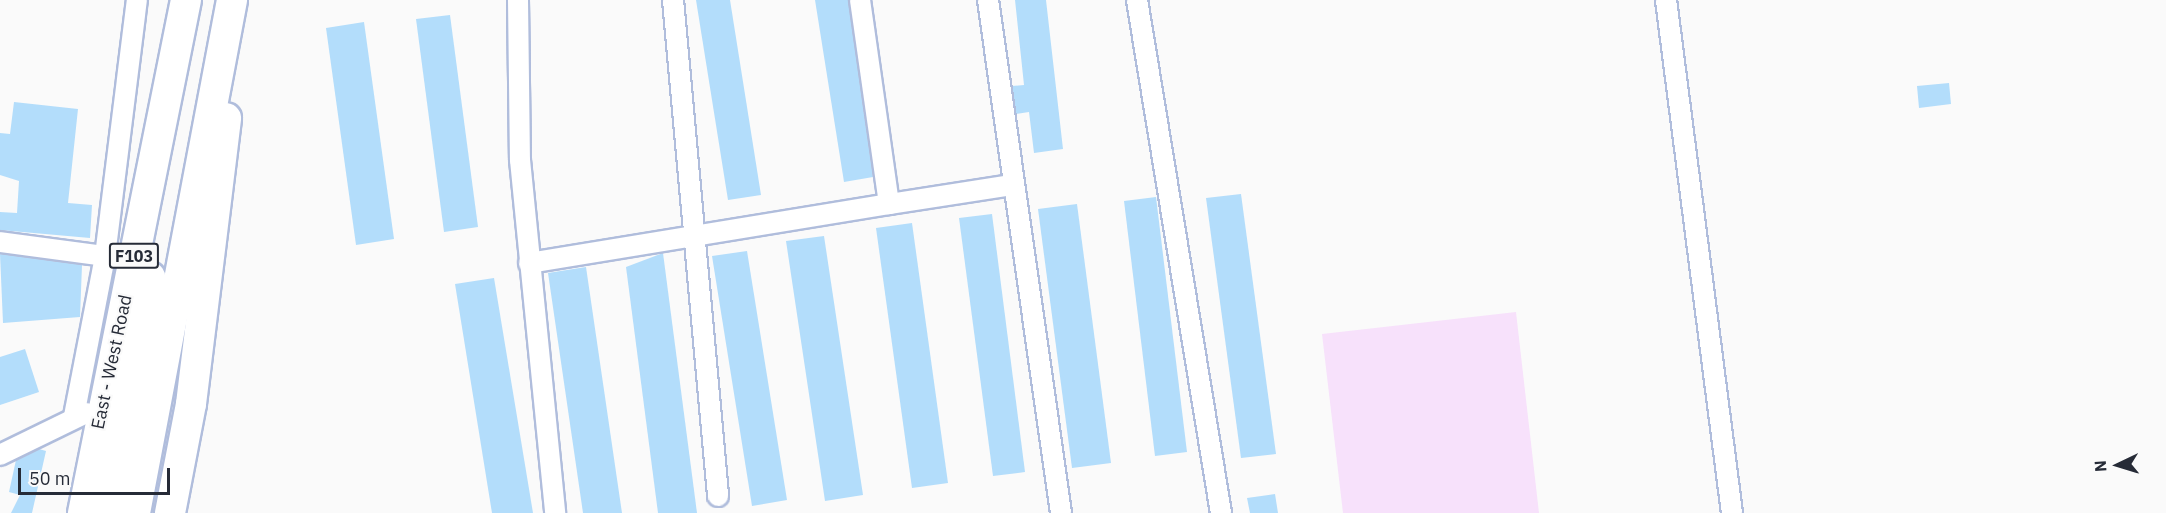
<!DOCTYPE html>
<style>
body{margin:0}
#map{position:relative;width:2166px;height:513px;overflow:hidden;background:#fafafa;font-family:"IBM Plex Sans",sans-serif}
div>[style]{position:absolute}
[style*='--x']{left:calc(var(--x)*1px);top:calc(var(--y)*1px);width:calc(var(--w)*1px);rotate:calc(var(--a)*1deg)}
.green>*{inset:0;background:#f7e1fb}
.building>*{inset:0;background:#b3ddfb}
.roads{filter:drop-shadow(2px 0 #b0bddc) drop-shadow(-2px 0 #b0bddc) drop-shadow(0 2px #b0bddc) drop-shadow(0 -2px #b0bddc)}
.street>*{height:20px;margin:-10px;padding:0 10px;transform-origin:10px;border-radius:10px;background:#fff}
.primary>*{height:30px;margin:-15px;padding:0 15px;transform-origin:15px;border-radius:15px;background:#fff}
span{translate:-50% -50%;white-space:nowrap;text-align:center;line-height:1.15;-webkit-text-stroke:4.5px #fafafa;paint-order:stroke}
.shield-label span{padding:2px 4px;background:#fafafa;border:2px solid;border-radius:4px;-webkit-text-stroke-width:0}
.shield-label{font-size:16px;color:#262b37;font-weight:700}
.street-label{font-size:18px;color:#262b37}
.north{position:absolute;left:2088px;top:435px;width:60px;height:60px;-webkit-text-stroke:4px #fafafa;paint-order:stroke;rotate:266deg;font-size:16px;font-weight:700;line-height:24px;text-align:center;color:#262b37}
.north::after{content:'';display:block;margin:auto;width:21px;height:27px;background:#262b37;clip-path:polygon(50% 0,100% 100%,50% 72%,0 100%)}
.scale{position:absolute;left:18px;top:468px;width:152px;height:27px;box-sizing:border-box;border:3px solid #262b37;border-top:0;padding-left:8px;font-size:18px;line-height:21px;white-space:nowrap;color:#262b37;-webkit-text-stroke:4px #fafafa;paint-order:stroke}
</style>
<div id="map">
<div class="green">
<i style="clip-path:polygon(1516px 312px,1539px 513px,1343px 513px,1322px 334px)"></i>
</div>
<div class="building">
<i style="clip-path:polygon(696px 0,730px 0,761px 195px,728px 200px)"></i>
<i style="clip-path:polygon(815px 0,848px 0,873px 177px,844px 182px)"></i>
<i style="clip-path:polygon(1015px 0,1046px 0,1063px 149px,1034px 153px,1029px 112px,1016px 114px,1012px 86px,1024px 85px)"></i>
<i style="clip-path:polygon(450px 15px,478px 227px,444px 232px,416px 19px)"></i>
<i style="clip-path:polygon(364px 22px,394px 239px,356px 245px,326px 28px)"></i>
<i style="clip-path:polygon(1949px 83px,1951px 104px,1919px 108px,1917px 86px)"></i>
<i style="clip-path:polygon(14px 102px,78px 109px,68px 203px,92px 205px,90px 238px,0 230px,0 212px,17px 213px,19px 181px,0 175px,0 133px,10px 134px)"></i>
<i style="clip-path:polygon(1241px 194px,1276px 454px,1241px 458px,1206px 198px)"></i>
<i style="clip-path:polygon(1156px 197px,1187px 452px,1155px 456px,1124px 201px)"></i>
<i style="clip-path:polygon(1077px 204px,1111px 463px,1072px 468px,1038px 209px)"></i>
<i style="clip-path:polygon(992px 214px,1025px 472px,993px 476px,959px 218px)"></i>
<i style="clip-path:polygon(912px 223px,948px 483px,912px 488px,876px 228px)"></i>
<i style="clip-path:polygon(824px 236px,863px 495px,825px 501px,786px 241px)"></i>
<i style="clip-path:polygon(747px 251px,787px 500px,752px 506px,712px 256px)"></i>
<i style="clip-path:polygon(663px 253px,697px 513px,658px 513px,626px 267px)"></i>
<i style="clip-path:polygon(0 254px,82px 265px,80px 317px,3px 323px)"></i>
<i style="clip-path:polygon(586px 267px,622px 513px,583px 513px,548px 273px)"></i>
<i style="clip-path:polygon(494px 278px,533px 513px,492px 513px,455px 284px)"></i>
<i style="clip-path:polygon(25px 349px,39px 392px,0 405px,0 357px)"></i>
<i style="clip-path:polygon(39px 449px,46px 451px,32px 513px,11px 513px,20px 495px,9px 492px,16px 460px)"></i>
<i style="clip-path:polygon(1275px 494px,1278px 513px,1250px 513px,1247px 498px)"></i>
</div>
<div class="roads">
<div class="street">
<i style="--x:518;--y:0;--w:160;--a:89.3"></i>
<i style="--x:520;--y:160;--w:355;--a:84.3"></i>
<i style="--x:673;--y:0;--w:498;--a:84.8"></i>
<i style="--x:860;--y:0;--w:206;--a:81.9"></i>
<i style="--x:889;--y:204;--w:124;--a:-8.8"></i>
<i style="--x:988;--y:0;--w:518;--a:81.9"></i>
<i style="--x:1137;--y:0;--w:520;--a:80.7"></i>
<i style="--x:1666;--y:0;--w:517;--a:82.67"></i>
<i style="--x:0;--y:242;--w:106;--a:7.6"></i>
<i style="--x:529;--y:263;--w:365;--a:-9.3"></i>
<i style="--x:74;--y:416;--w:163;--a:-79"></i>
<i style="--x:105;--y:256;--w:258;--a:-82.9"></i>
<i style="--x:0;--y:455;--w:96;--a:-26"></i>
</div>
<div class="primary">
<i style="--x:83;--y:513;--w:523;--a:-78.65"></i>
<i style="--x:106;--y:513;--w:240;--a:-79.4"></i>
<i style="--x:135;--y:513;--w:522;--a:-79.29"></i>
<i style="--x:170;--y:513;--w:111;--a:-79.1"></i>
<i style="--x:191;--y:404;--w:288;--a:-83"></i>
</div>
</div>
<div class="shield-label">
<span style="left:134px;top:256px">F103</span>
</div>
<div class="street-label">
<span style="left:112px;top:362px;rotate:-78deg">East - West Road</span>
</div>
<div class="north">N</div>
<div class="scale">50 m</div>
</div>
